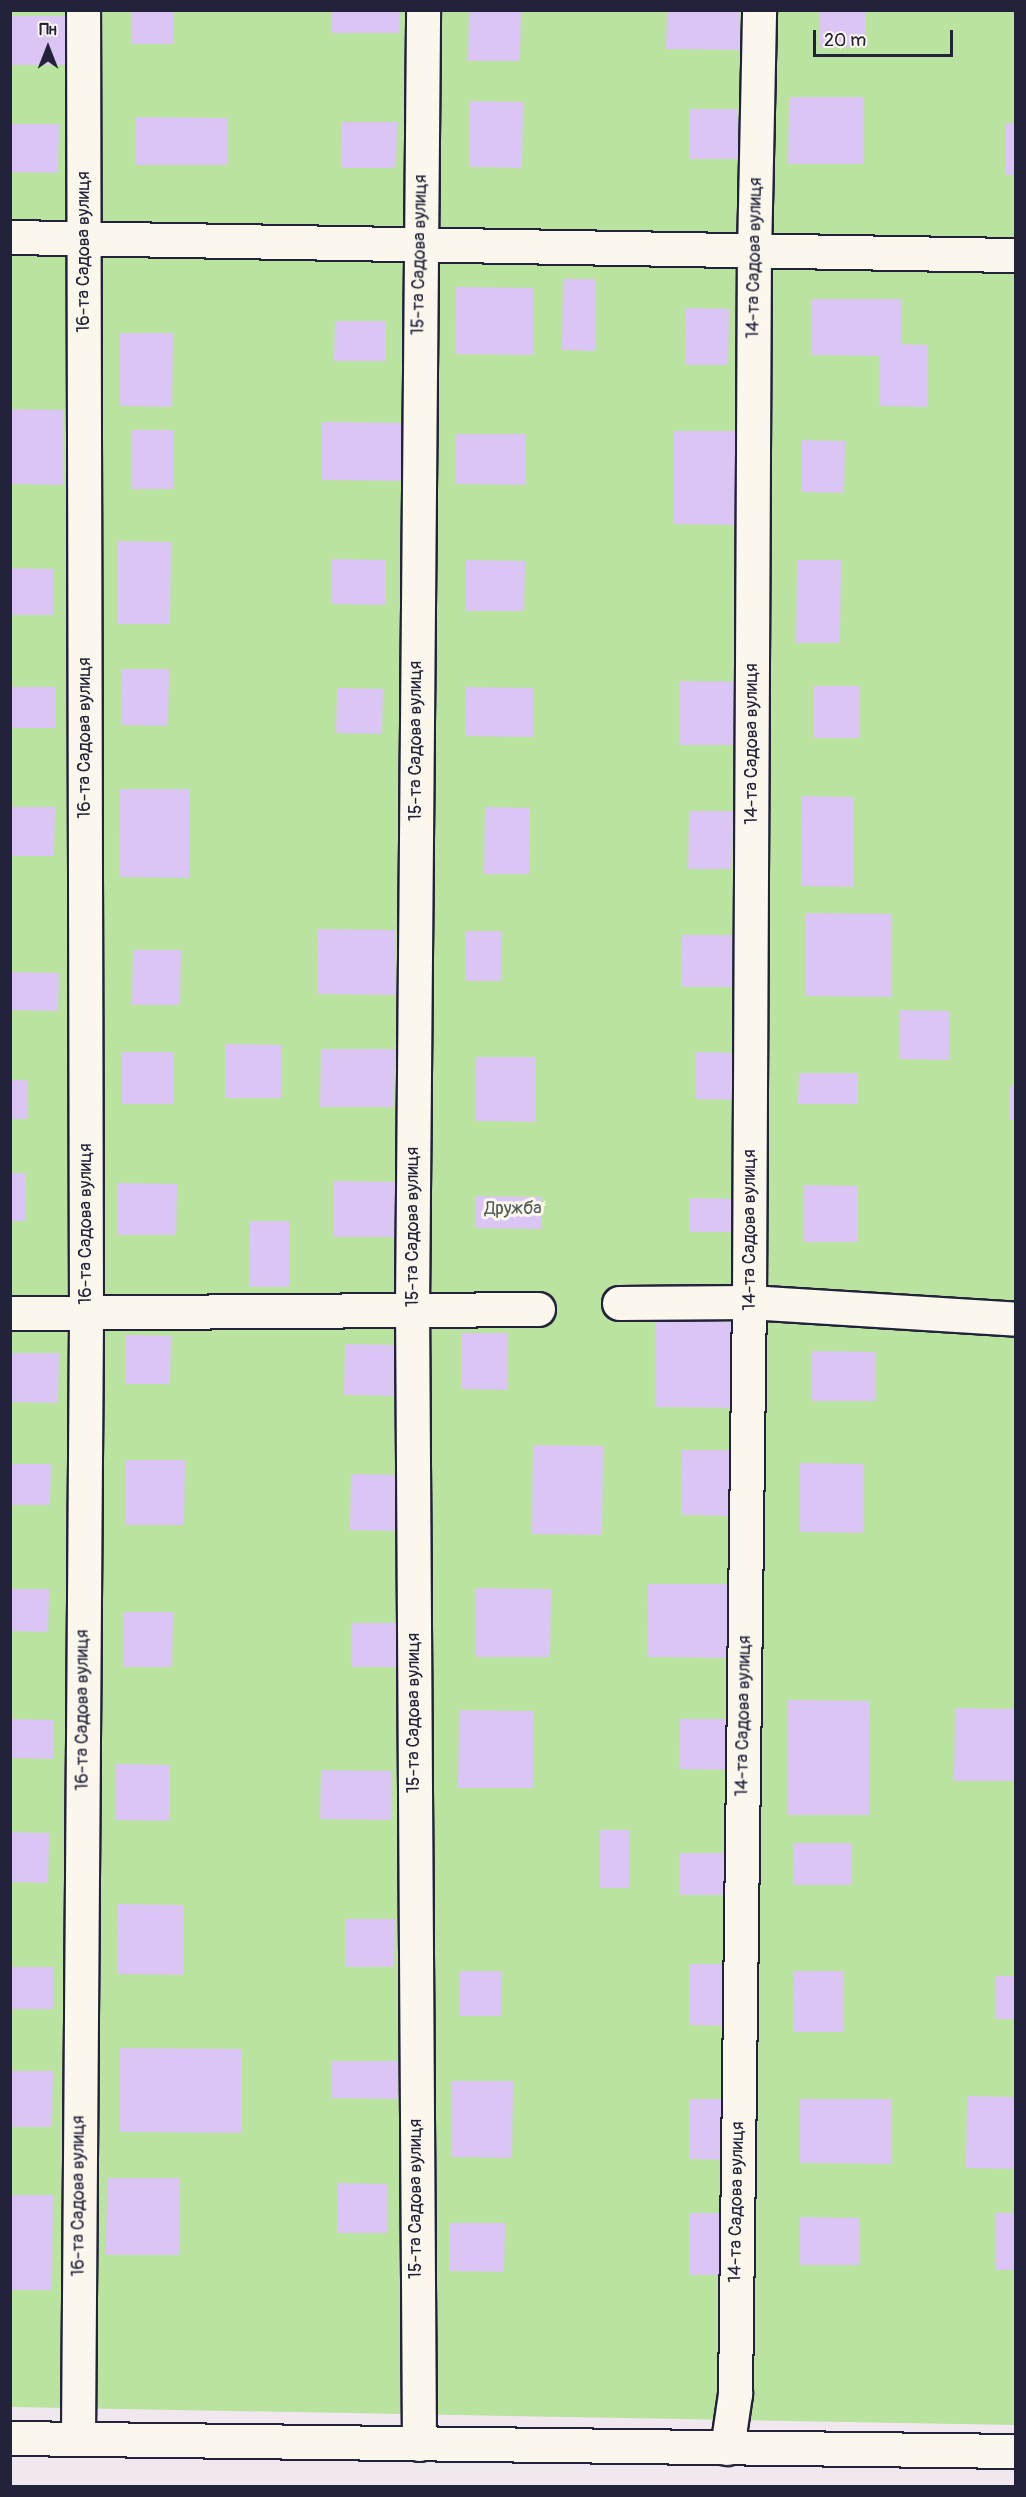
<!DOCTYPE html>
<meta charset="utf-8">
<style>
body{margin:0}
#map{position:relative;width:1026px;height:2497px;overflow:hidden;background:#f1e8ef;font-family:Pangolin,sans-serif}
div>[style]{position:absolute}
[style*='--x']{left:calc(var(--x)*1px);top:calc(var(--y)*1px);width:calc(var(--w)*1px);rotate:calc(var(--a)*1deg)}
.green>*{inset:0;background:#bae39f}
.building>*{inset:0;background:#dbc5f5}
.roads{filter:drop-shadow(2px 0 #22223b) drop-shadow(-2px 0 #22223b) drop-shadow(0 2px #22223b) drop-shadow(0 -2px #22223b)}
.street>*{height:33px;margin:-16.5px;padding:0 16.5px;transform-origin:16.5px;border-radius:16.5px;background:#fbf7ec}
span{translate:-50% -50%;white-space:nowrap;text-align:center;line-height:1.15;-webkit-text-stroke:6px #fbf7ec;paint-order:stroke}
.street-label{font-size:18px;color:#22223b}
.park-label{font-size:18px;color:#505c59}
.frame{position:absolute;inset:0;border:12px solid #22223b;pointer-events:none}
.north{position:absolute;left:18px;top:18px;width:60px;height:60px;-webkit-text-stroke:4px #fbf7ec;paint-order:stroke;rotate:0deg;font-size:16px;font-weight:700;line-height:24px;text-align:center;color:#22223b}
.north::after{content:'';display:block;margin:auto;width:21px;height:27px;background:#22223b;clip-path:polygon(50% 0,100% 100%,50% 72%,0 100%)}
.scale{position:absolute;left:813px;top:30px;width:140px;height:27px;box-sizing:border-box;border:3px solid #22223b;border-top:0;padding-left:8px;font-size:18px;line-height:21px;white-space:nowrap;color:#22223b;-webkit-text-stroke:4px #fbf7ec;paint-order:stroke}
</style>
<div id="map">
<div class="green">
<i style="clip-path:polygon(11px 11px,1015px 11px,1015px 2425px,11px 2407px)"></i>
</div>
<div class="building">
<i style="clip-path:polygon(131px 10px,173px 10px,173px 44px,131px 44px)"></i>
<i style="clip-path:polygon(332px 10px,399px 10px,399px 33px,332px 33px)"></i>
<i style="clip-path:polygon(469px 10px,521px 10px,520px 61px,468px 61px)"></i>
<i style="clip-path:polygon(667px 10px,740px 10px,739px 50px,666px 49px)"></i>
<i style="clip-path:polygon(819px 10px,866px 10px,866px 47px,819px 47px)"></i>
<i style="clip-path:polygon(10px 16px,77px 16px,77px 65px,10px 65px)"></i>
<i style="clip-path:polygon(789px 97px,864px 97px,863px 164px,788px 164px)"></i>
<i style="clip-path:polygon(469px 101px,523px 102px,522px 168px,469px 167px)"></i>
<i style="clip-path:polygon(689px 109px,738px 109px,737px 159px,689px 159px)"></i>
<i style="clip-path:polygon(135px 117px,227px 118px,227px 165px,135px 165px)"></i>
<i style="clip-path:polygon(342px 122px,397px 122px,396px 168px,341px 168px)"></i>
<i style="clip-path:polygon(1006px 123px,1016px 123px,1016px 175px,1006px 175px)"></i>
<i style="clip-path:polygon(10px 124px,59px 124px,58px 173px,10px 172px)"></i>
<i style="clip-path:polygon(563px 279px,596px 279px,595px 351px,562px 350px)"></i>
<i style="clip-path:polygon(456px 287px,533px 288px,533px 355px,455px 354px)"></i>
<i style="clip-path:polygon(811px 299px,902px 299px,901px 344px,928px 345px,928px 407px,879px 406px,879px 356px,811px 355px)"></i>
<i style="clip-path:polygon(686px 308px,729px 309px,728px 365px,685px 365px)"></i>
<i style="clip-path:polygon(335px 321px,386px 321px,386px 361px,334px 361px)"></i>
<i style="clip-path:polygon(120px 333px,173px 333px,172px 407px,120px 406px)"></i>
<i style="clip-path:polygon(10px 409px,64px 410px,64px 485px,10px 484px)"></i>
<i style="clip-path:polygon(322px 422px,409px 423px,409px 481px,322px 480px)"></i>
<i style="clip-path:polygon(132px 430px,173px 430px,173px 489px,131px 489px)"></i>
<i style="clip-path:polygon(674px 431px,739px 431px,739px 525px,674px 524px)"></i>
<i style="clip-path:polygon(455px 434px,526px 434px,526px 485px,455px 484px)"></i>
<i style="clip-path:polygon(802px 440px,845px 441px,844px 493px,802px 492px)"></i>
<i style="clip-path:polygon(118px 541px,171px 542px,170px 624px,118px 624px)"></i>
<i style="clip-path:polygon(331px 559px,386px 560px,386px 605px,331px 604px)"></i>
<i style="clip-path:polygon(466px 560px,525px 561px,524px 611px,466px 611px)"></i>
<i style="clip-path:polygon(797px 560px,841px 560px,840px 643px,796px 643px)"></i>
<i style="clip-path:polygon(10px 568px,54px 569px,53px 615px,10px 615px)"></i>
<i style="clip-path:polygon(122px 669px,169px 669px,168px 726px,121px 725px)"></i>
<i style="clip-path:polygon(679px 681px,750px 682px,749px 745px,679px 745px)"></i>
<i style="clip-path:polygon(814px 686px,860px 686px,859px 738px,814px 738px)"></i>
<i style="clip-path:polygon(10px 687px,56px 687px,56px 728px,10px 728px)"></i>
<i style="clip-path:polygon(466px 687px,533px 688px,533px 737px,465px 736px)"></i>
<i style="clip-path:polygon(337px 688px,383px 689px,382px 734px,336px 733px)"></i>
<i style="clip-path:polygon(120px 789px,190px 789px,189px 878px,119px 877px)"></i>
<i style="clip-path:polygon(802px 796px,854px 797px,854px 887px,801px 886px)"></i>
<i style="clip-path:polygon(10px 807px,55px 807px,54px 856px,10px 856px)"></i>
<i style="clip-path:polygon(485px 807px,530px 808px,529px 874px,484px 874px)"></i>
<i style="clip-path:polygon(689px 811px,733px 811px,732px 869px,688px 869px)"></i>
<i style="clip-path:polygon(806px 913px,892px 914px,891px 997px,806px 996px)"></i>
<i style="clip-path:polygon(318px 929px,396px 930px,395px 995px,317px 994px)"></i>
<i style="clip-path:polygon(466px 931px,501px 931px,501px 981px,465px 981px)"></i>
<i style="clip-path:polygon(682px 935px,735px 935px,734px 987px,681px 987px)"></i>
<i style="clip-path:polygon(133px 950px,181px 950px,180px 1005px,132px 1005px)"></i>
<i style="clip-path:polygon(10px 972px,59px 973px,58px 1011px,10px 1010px)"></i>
<i style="clip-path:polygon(899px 1010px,949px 1011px,949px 1060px,899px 1059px)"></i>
<i style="clip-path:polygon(225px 1044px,281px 1045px,281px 1098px,225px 1098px)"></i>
<i style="clip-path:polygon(321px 1049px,395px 1049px,394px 1107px,320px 1107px)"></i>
<i style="clip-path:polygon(122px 1052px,174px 1052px,174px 1104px,122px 1104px)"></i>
<i style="clip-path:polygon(695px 1052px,746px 1053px,745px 1100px,695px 1099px)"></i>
<i style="clip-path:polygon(475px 1057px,535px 1057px,535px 1122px,475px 1121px)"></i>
<i style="clip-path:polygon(799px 1073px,858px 1073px,858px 1104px,798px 1104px)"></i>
<i style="clip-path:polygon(10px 1080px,27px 1080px,27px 1119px,10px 1119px)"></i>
<i style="clip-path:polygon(1009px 1086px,1016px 1086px,1016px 1120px,1009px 1120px)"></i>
<i style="clip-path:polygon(10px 1173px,26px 1173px,25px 1221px,10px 1221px)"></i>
<i style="clip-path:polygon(334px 1181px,397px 1182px,396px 1237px,334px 1237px)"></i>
<i style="clip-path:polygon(117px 1183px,177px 1184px,176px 1235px,117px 1235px)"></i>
<i style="clip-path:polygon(804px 1185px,858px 1186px,858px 1242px,804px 1242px)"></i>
<i style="clip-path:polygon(475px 1196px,542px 1197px,541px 1229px,475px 1228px)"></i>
<i style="clip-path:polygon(689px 1198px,744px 1199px,744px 1232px,689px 1232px)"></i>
<i style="clip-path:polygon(250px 1221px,289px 1221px,289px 1287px,249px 1287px)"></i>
<i style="clip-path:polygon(655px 1321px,742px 1322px,741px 1408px,655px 1407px)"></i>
<i style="clip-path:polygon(461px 1333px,507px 1333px,507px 1390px,461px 1389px)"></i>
<i style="clip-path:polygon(125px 1335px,171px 1336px,170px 1384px,125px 1384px)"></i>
<i style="clip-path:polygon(345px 1344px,400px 1345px,400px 1396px,344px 1395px)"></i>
<i style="clip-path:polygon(812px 1351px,875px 1352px,875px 1401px,811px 1401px)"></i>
<i style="clip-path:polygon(10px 1353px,59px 1353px,58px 1403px,10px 1402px)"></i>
<i style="clip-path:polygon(533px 1445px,603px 1446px,602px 1535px,532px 1534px)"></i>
<i style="clip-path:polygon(682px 1450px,738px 1450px,738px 1516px,681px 1515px)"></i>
<i style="clip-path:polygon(126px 1460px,185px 1460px,184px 1525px,126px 1525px)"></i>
<i style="clip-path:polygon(800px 1463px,864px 1464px,864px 1533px,800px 1532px)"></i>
<i style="clip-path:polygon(10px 1464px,51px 1464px,50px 1505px,10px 1505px)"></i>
<i style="clip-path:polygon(351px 1474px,402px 1475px,401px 1531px,350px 1530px)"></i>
<i style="clip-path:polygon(1013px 1477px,1016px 1477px,1016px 1530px,1013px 1530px)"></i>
<i style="clip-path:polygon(648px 1584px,733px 1584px,732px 1658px,647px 1657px)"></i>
<i style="clip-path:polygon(475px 1588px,551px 1589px,550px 1657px,475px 1657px)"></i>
<i style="clip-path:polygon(10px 1589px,49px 1589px,48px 1632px,10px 1631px)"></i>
<i style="clip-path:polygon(123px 1612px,173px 1612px,172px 1667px,123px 1667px)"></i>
<i style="clip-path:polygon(351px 1623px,396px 1623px,396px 1667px,351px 1667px)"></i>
<i style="clip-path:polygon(788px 1700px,870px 1701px,869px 1815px,787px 1815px)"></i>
<i style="clip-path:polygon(955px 1708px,1016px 1709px,1016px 1781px,954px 1781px)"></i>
<i style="clip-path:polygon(459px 1710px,534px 1711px,533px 1788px,458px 1788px)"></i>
<i style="clip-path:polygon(10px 1719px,54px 1720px,54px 1759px,10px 1758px)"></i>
<i style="clip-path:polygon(680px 1719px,732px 1719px,731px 1770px,679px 1769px)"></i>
<i style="clip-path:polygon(116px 1764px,170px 1765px,170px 1821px,115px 1820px)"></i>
<i style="clip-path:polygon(321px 1770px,392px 1771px,392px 1820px,320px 1819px)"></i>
<i style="clip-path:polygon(600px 1830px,629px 1830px,629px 1888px,600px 1888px)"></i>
<i style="clip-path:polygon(10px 1832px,49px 1833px,48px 1883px,10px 1882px)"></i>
<i style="clip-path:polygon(794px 1843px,851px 1843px,851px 1885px,793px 1885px)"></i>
<i style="clip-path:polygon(679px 1853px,736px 1853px,736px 1895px,679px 1895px)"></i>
<i style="clip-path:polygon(118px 1904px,184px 1905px,184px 1975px,117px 1974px)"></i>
<i style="clip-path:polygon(345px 1919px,395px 1919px,394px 1967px,345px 1967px)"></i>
<i style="clip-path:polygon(689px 1964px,731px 1964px,730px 2026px,689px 2025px)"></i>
<i style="clip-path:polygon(10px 1967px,53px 1967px,53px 2009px,10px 2009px)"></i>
<i style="clip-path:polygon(460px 1971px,502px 1971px,501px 2016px,460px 2016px)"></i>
<i style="clip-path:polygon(794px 1971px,843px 1971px,843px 2032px,793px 2032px)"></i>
<i style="clip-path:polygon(995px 1976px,1016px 1976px,1016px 2019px,995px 2019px)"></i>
<i style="clip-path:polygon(120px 2048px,242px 2049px,242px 2133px,120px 2132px)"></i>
<i style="clip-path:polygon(331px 2061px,397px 2061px,397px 2099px,331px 2098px)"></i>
<i style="clip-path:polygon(10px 2071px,53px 2071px,52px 2127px,10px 2127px)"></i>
<i style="clip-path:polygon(452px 2081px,513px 2081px,512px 2158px,451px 2157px)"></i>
<i style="clip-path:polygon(967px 2096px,1016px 2097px,1016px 2169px,966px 2168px)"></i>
<i style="clip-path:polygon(689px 2099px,728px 2099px,727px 2160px,689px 2159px)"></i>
<i style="clip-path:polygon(800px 2099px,892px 2099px,891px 2164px,800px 2163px)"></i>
<i style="clip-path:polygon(107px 2178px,180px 2178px,179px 2255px,106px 2255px)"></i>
<i style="clip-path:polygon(338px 2183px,387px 2184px,387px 2233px,337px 2233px)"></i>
<i style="clip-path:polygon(10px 2195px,53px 2195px,52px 2290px,10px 2290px)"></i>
<i style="clip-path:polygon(689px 2213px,722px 2213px,722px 2275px,689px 2275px)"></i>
<i style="clip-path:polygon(996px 2213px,1016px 2213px,1016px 2270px,996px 2270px)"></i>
<i style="clip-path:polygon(800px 2217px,859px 2218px,859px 2265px,800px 2265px)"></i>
<i style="clip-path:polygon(449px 2223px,505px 2223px,504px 2272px,449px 2271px)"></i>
</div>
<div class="roads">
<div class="street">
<i style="--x:10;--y:237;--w:1006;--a:1.03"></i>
<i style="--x:619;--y:1303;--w:130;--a:-0.4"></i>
<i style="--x:749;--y:1302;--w:268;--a:3.6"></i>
<i style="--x:10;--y:1313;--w:528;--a:-0.43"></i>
<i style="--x:10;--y:2438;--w:1006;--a:0.74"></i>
<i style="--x:78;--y:2438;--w:1124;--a:-89.59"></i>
<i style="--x:86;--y:1314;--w:1304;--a:-90.13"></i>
<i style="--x:419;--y:2444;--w:1136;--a:-90.35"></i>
<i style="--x:412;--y:1308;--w:1298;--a:-89.51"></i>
<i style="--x:727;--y:2448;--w:55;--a:-81.6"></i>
<i style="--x:735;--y:2394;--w:1092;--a:-89.27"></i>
<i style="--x:749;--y:1302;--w:1048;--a:-89.73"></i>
<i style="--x:754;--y:254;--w:244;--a:-88.8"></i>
</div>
</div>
<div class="street-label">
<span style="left:84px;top:252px;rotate:-90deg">16-та Садова вулиця</span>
<span style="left:420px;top:255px;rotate:-89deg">15-та Садова вулиця</span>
<span style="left:755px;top:258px;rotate:-89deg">14-та Садова вулиця</span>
<span style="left:85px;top:738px;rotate:-90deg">16-та Садова вулиця</span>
<span style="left:416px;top:741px;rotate:-90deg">15-та Садова вулиця</span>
<span style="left:752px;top:744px;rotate:-90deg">14-та Садова вулиця</span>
<span style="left:86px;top:1224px;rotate:-90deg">16-та Садова вулиця</span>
<span style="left:413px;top:1227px;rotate:-90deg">15-та Садова вулиця</span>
<span style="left:750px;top:1230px;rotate:-90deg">14-та Садова вулиця</span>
<span style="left:83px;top:1710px;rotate:-90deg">16-та Садова вулиця</span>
<span style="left:414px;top:1713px;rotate:-90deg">15-та Садова вулиця</span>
<span style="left:744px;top:1716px;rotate:-89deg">14-та Садова вулиця</span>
<span style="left:79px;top:2196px;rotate:-90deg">16-та Садова вулиця</span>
<span style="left:416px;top:2199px;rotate:-90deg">15-та Садова вулиця</span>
<span style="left:737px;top:2202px;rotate:-89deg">14-та Садова вулиця</span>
</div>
<div class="park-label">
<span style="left:513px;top:1209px">Дружба</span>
</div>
<div class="frame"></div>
<div class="north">Пн</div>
<div class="scale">20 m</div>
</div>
